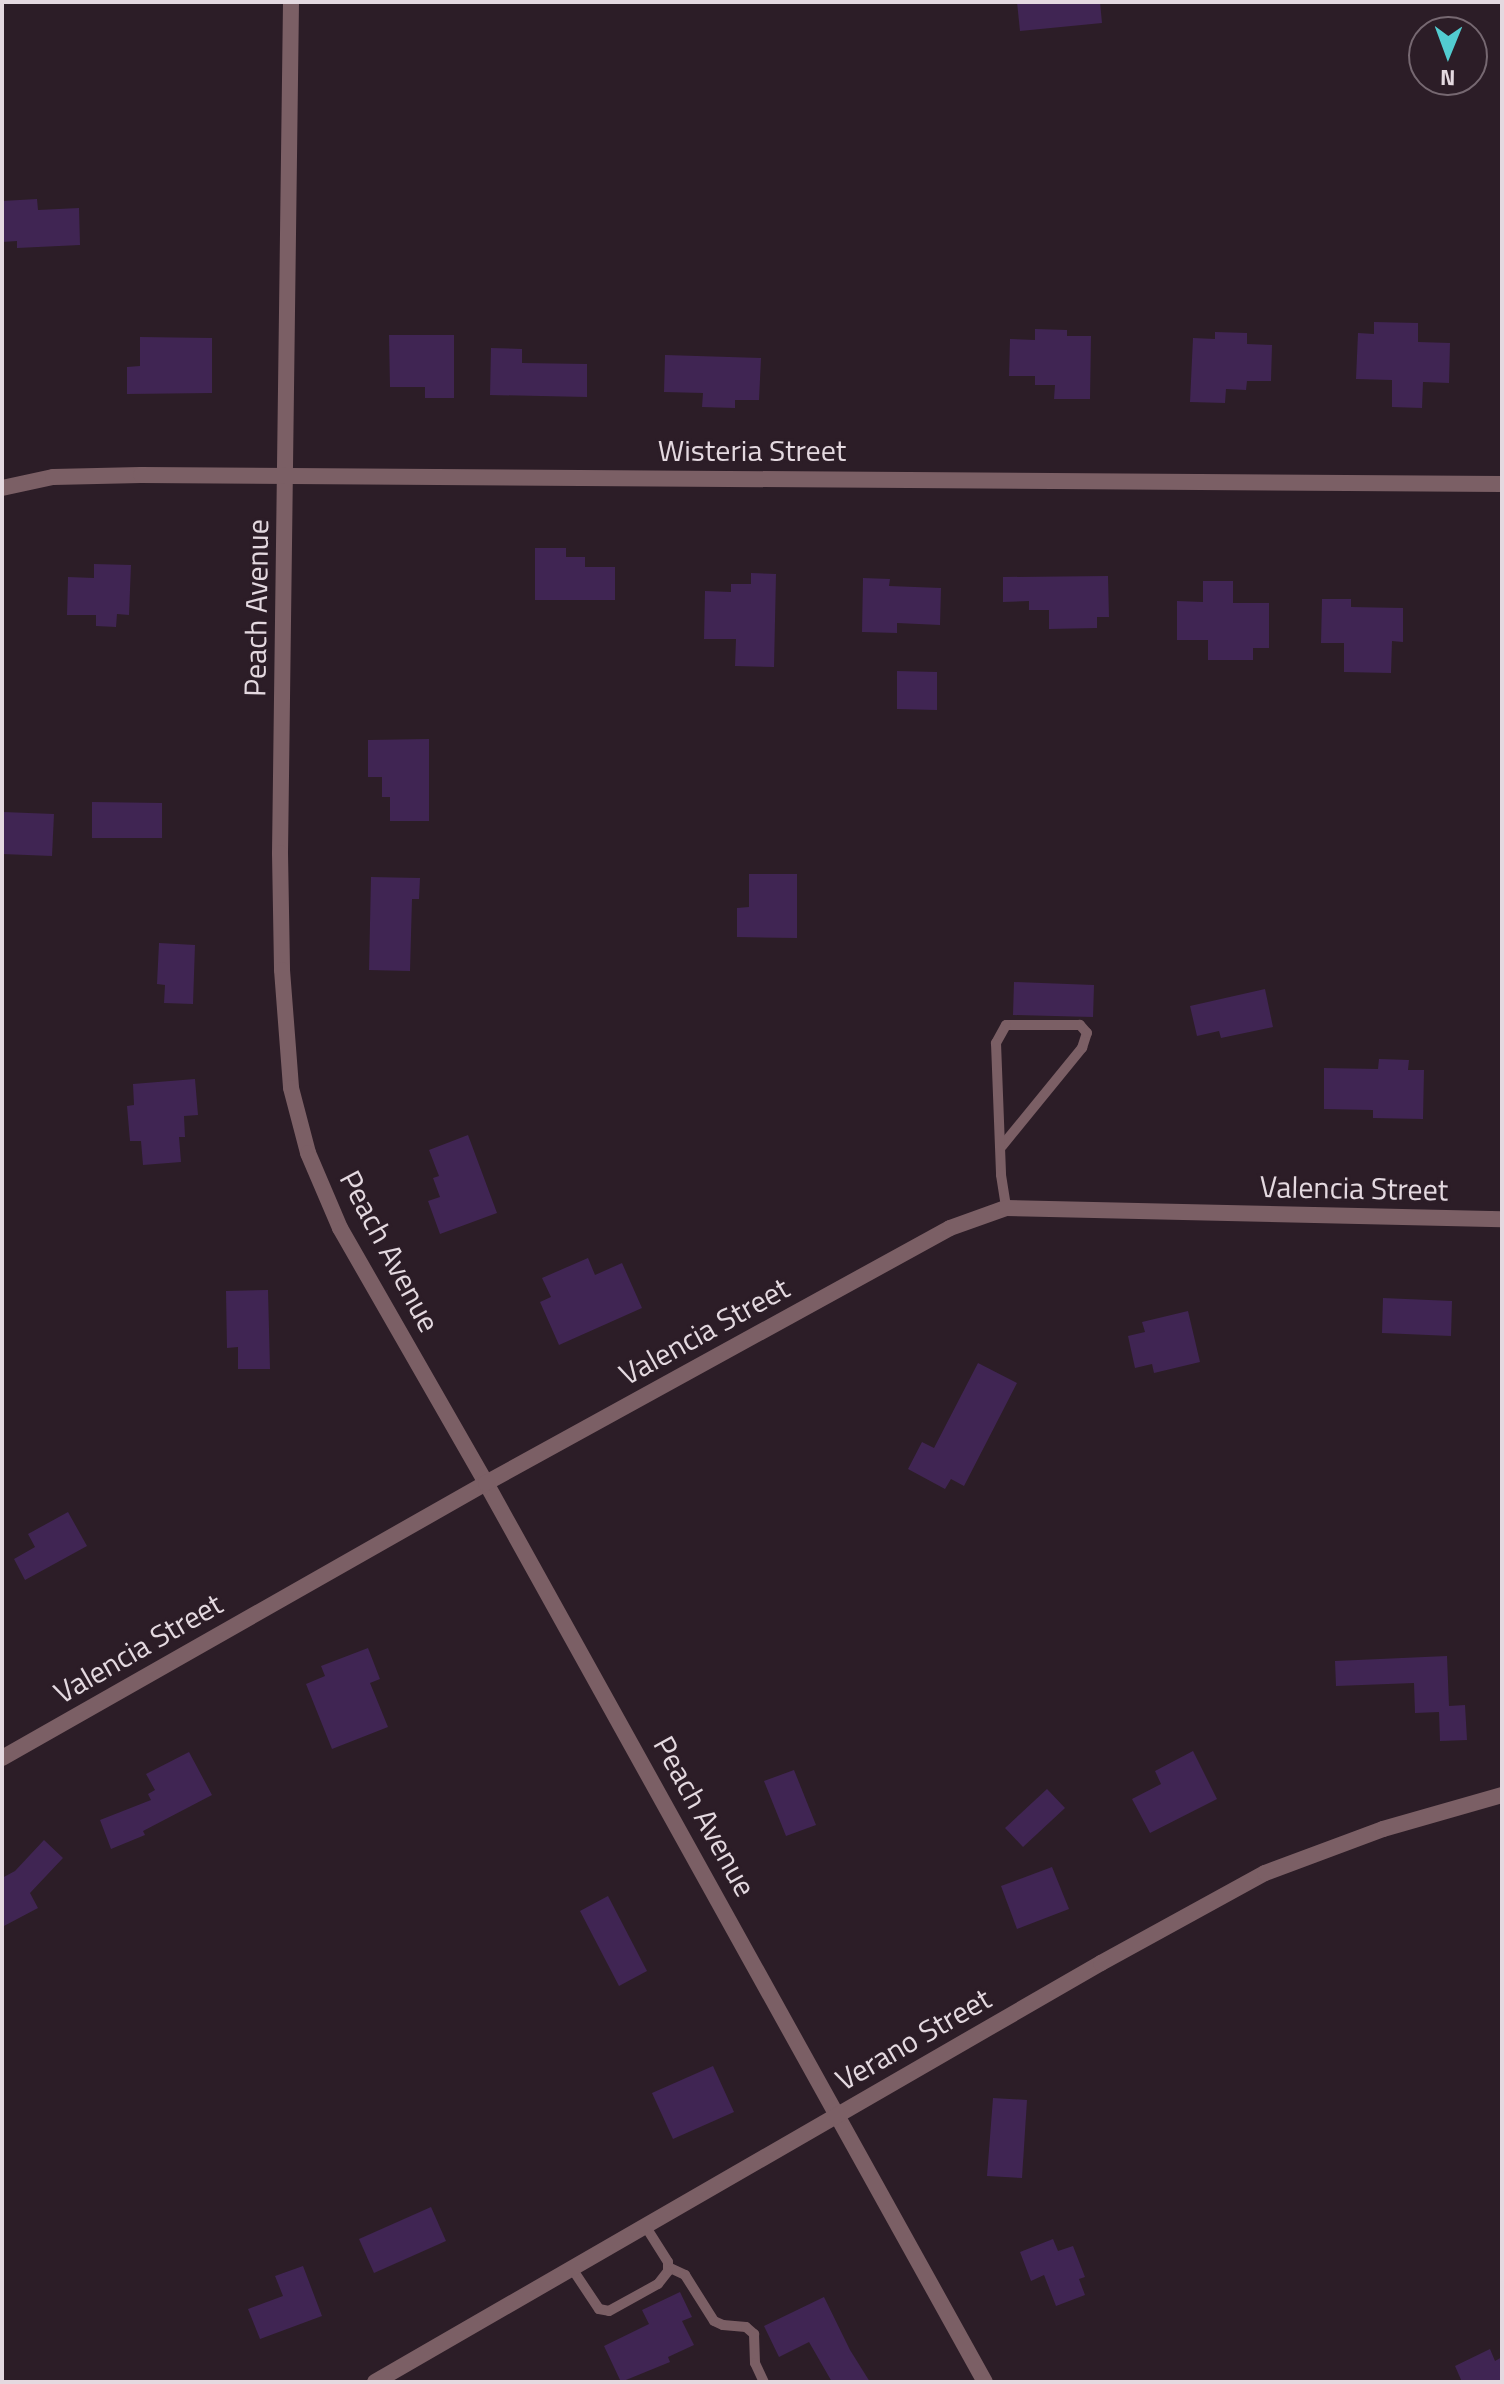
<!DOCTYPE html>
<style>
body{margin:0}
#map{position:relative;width:1504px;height:2384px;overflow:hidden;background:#2c1d27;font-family:"Titillium Web",sans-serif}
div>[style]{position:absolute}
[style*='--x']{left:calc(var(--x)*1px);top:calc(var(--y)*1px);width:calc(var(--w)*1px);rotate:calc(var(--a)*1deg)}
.building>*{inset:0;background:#402553}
.service>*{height:10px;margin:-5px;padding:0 5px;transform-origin:5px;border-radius:5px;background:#7b5f65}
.minor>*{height:16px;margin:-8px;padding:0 8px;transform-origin:8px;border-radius:8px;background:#7b5f65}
span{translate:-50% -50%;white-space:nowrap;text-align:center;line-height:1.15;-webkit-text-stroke:6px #2c1d27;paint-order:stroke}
.street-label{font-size:30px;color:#e4d9e0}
.frame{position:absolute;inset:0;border:4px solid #e4d9e0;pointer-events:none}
.north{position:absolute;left:1408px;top:16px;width:80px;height:80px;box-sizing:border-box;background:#2c1d27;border:2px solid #766871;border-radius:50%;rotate:181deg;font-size:22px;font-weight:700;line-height:32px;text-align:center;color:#e4d9e0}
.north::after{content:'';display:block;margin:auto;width:28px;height:36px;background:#52ccd0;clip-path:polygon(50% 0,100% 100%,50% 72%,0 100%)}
</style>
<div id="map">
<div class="building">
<i style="clip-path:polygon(1017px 2px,1100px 2px,1102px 23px,1020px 31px)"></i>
<i style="clip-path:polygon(37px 199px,38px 210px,79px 208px,80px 245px,17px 248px,17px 241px,2px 242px,2px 201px)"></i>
<i style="clip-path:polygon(1374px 322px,1418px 323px,1418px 342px,1450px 343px,1449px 383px,1423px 382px,1422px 408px,1392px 407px,1392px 380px,1356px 379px,1358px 333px,1374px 334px)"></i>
<i style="clip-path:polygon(1035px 329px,1067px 330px,1067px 336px,1091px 336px,1090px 399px,1054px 399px,1055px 385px,1035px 385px,1035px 376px,1009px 376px,1010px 339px,1035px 340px)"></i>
<i style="clip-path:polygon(1215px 332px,1247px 333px,1247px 344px,1272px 345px,1271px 381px,1247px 381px,1246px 390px,1226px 389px,1225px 403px,1190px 402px,1193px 338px,1215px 339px)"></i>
<i style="clip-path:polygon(389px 335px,454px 335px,454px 398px,425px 398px,425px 387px,390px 387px)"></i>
<i style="clip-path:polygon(140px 337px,212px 338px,212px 393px,127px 394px,127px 367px,140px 366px)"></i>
<i style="clip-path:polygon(491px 348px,522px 349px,522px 363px,587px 364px,587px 397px,490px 395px)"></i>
<i style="clip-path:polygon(665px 355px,761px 358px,759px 400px,735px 400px,735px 408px,702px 407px,703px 393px,664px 392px)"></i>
<i style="clip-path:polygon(535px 548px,566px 548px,566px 557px,585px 557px,585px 567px,615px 567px,615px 600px,535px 600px)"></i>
<i style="clip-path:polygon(94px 564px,131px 565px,129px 615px,117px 614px,116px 627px,96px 626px,96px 615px,67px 615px,68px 577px,94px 578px)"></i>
<i style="clip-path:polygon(751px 573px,776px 574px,774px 667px,735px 666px,736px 639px,704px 639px,705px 591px,731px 592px,731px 584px,751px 584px)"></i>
<i style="clip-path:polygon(1108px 576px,1109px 617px,1097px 617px,1097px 628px,1049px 629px,1049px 610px,1029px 610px,1029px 601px,1003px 602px,1003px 577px)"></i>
<i style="clip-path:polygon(863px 578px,890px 579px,889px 586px,941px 588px,940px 625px,897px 623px,897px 633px,862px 632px)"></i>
<i style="clip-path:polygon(1203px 581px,1233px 581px,1233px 603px,1269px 603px,1269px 648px,1253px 648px,1253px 660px,1208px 660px,1208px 640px,1177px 640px,1177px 601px,1203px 602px)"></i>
<i style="clip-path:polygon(1322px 599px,1351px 599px,1351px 607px,1403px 608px,1403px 642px,1392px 641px,1391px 673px,1344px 672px,1344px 643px,1321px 643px)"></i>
<i style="clip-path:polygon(897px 671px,937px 672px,937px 710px,897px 709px)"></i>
<i style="clip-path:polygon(429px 739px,429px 821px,390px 821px,390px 797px,382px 797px,382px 777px,368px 777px,368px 740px)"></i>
<i style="clip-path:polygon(92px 802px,162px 803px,162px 838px,92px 838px)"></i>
<i style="clip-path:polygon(3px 812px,54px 814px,52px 856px,2px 854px)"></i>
<i style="clip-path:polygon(749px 874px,797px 874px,797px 938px,737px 937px,737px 908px,749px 907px)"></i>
<i style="clip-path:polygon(371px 877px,420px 878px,419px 899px,412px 899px,410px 971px,369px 970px)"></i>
<i style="clip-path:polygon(159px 943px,195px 945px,193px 1004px,164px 1003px,165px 985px,157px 984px)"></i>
<i style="clip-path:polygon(1014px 982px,1094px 985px,1093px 1017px,1013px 1015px)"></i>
<i style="clip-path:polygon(1265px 989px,1273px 1027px,1221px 1038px,1219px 1031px,1197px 1036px,1190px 1006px)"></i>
<i style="clip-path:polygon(1379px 1059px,1409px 1060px,1408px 1070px,1424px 1070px,1423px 1119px,1373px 1118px,1373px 1110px,1324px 1109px,1324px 1068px,1378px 1069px)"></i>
<i style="clip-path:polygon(195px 1079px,198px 1115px,184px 1116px,185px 1137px,179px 1137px,181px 1162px,143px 1165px,141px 1141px,130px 1141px,127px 1106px,134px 1105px,133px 1084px)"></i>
<i style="clip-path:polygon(468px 1135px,497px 1213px,440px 1234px,428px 1201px,440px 1197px,433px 1178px,439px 1176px,429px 1150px)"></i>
<i style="clip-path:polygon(588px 1258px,595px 1275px,622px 1263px,642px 1308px,559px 1345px,540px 1302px,551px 1297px,542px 1278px)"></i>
<i style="clip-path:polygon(268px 1290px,270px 1369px,238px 1369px,238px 1347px,227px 1348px,226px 1291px)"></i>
<i style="clip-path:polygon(1383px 1298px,1452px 1301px,1451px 1336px,1382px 1333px)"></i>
<i style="clip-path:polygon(1188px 1311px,1200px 1362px,1154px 1373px,1152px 1364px,1135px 1368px,1128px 1336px,1145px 1332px,1142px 1322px)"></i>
<i style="clip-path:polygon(978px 1363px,1017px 1383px,964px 1486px,951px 1479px,945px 1489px,908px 1469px,922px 1442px,934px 1448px)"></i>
<i style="clip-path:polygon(68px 1512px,87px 1546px,25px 1580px,14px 1559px,35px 1547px,28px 1534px)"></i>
<i style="clip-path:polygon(368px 1648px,380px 1679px,370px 1683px,388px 1727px,332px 1749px,306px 1684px,325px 1676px,321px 1666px)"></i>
<i style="clip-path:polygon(1447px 1656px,1449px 1706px,1465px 1705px,1467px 1740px,1440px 1741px,1439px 1712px,1415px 1713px,1414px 1683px,1336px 1686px,1335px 1661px)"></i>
<i style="clip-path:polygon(1193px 1751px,1217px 1799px,1150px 1833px,1132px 1799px,1161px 1784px,1155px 1771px)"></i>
<i style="clip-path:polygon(189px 1752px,212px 1795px,143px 1831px,145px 1835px,111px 1849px,100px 1820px,151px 1800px,148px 1794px,155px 1790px,146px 1774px)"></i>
<i style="clip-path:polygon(794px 1770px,816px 1825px,786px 1836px,764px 1781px)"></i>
<i style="clip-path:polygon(1047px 1789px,1065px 1808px,1023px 1847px,1005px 1828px)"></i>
<i style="clip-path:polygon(44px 1840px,63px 1858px,30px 1893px,38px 1908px,2px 1927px,2px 1878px,15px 1871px)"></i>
<i style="clip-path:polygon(1052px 1867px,1069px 1909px,1017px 1929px,1001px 1886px)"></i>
<i style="clip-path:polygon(608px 1896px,647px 1971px,619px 1986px,580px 1911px)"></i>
<i style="clip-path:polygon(713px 2066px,734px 2112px,673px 2139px,652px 2093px)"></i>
<i style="clip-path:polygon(993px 2098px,1027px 2100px,1022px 2178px,987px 2176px)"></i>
<i style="clip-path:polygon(431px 2207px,446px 2241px,374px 2273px,359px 2239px)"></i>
<i style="clip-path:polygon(1053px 2239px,1058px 2251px,1073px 2246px,1085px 2277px,1079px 2279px,1085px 2295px,1056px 2306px,1044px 2275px,1031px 2281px,1020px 2252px)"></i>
<i style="clip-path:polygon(303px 2266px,322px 2316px,260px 2339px,248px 2309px,283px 2296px,275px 2276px)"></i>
<i style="clip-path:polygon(680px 2292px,692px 2317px,682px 2321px,694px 2345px,668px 2357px,670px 2362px,621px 2382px,604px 2346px,649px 2324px,642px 2310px)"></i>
<i style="clip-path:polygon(824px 2297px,850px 2350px,870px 2382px,832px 2382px,809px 2342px,779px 2357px,764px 2326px)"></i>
<i style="clip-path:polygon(1490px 2349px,1495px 2361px,1502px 2357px,1502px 2382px,1462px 2382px,1455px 2366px)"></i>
</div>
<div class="service">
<i style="--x:1002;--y:1146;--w:127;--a:-50.8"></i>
<i style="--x:1082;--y:1048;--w:16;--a:-72"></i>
<i style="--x:1087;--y:1033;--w:11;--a:-131"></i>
<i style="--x:1080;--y:1025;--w:74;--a:180"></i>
<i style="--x:1006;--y:1025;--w:21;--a:119"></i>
<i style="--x:996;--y:1043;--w:132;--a:87.8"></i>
<i style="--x:1001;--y:1175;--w:33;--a:81"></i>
<i style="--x:668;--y:2267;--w:19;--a:25"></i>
<i style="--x:685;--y:2275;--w:54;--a:57.8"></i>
<i style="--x:714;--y:2321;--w:10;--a:24"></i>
<i style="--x:723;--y:2325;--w:23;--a:5"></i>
<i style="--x:746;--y:2327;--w:11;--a:41"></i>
<i style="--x:754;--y:2334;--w:29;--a:88"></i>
<i style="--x:755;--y:2363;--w:21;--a:65"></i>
<i style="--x:573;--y:2270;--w:47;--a:56.3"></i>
<i style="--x:599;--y:2309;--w:10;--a:11"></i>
<i style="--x:609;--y:2311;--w:56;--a:-28.9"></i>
<i style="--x:658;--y:2284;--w:16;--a:-52"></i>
<i style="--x:668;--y:2271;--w:9;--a:-90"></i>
<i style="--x:668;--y:2262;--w:41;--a:-122.2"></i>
</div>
<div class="minor">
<i style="--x:291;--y:2;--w:851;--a:90.74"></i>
<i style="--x:280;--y:853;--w:117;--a:89"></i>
<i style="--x:282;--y:970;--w:118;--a:85.6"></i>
<i style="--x:291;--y:1088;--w:67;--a:75.3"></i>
<i style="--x:308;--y:1153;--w:82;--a:66.9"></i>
<i style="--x:340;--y:1228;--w:294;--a:60.2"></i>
<i style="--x:486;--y:1483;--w:1028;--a:60.97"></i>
<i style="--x:2;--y:488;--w:52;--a:-12.2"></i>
<i style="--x:53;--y:477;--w:88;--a:-1.3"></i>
<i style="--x:141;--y:475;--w:1361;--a:0.38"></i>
<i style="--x:2;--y:1758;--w:557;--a:-29.6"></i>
<i style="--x:486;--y:1483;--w:529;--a:-28.79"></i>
<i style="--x:950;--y:1228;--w:59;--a:-19.7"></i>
<i style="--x:1006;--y:1208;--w:496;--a:1.3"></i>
<i style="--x:375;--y:2382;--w:838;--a:-29.99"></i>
<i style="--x:1101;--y:1963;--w:187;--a:-28.8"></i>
<i style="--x:1265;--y:1873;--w:126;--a:-20.4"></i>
<i style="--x:1383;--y:1829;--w:124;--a:-15.9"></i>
</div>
<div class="street-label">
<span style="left:752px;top:450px">Wisteria Street</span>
<span style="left:256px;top:608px;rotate:-89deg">Peach Avenue</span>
<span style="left:1354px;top:1188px;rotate:1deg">Valencia Street</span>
<span style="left:390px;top:1251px;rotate:62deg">Peach Avenue</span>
<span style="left:704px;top:1331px;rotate:-29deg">Valencia Street</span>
<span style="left:138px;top:1648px;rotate:-30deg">Valencia Street</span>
<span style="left:705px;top:1816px;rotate:61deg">Peach Avenue</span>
<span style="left:913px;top:2039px;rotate:-30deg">Verano Street</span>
</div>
<div class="frame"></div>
<div class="north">N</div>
</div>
